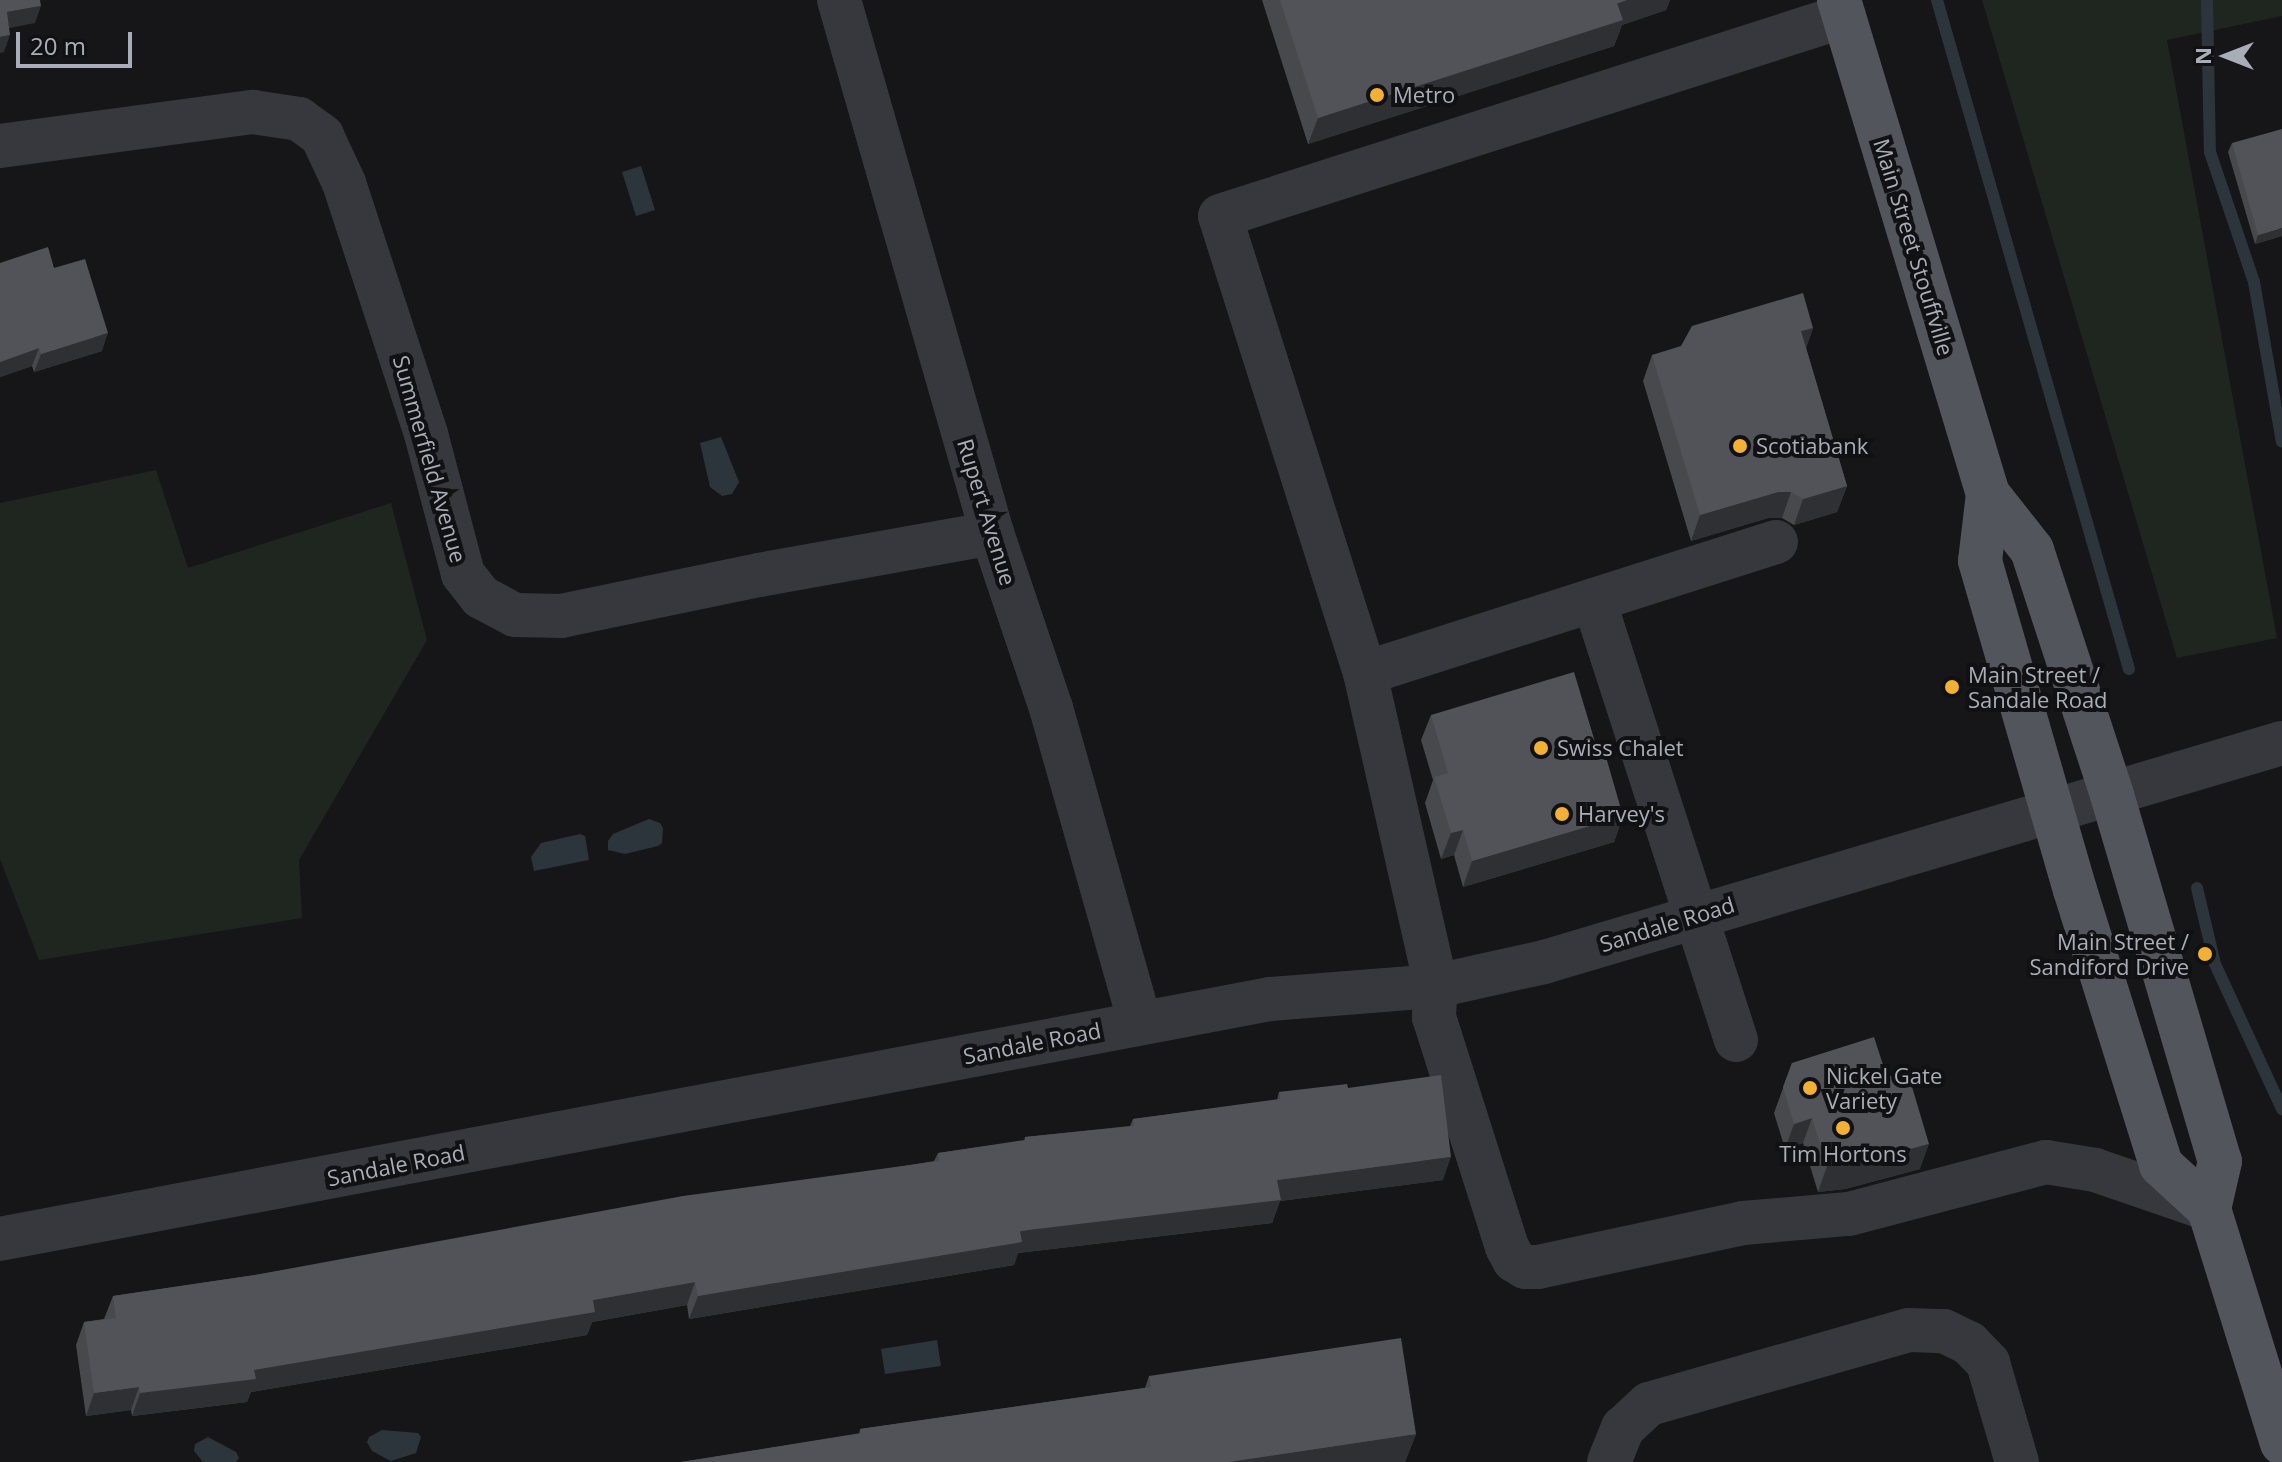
<!DOCTYPE html>
<style>
body{margin:0}
#map{position:relative;width:2282px;height:1462px;overflow:hidden;background:#161618;font-family:"Open Sans",sans-serif}
div>[style]{position:absolute}
[style*='--x']{left:calc(var(--x)*1px);top:calc(var(--y)*1px);width:calc(var(--w)*1px);rotate:calc(var(--a)*1deg)}
.green>*{inset:0;background:#1e261f}
.water>*{inset:0;background:#2c353c}
.stream>*{height:12px;margin:-6px;padding:0 6px;transform-origin:6px;border-radius:6px;background:#2c353c}
.minor>*{height:44px;margin:-22px;padding:0 22px;transform-origin:22px;border-radius:22px;background:#37383d}
.major>*{height:44px;margin:-22px;padding:0 22px;transform-origin:22px;border-radius:22px;background:#53555c}
.wall>*{inset:0;background:#47494d}
.shaded-wall>*{inset:0;background:#2f3033}
.building>*{inset:0;background:#525359}
.dots>*{width:22px;height:22px;translate:-50% -50%;box-sizing:border-box;border:4px solid #111113;border-radius:50%}
span{translate:-50% -50%;white-space:nowrap;text-align:center;line-height:1.15;-webkit-text-stroke:8px #111113;paint-order:stroke}
.poi-label{font-size:22px;color:#a8adb8}
.left{translate:0 -50%;text-align:left}
.right{translate:-100% -50%;text-align:right}
.street-label{font-size:22px;color:#a8adb8}
.north{position:absolute;left:2186px;top:16px;width:80px;height:80px;-webkit-text-stroke:6px #111113;paint-order:stroke;rotate:270deg;font-size:22px;font-weight:700;line-height:32px;text-align:center;color:#a8adb8}
.north::after{content:'';display:block;margin:auto;width:28px;height:36px;background:#a8adb8;clip-path:polygon(50% 0,100% 100%,50% 72%,0 100%)}
.scale{position:absolute;left:16px;top:32px;width:116px;height:36px;box-sizing:border-box;border:4px solid #a8adb8;border-top:0;padding-left:10px;font-size:24px;line-height:28px;white-space:nowrap;color:#a8adb8;-webkit-text-stroke:6px #111113;paint-order:stroke}
</style>
<div id="map">
<div class="green">
<i style="clip-path:polygon(1982px 0,2282px 0,2282px 16px,2167px 40px,2277px 638px,2177px 658px)"></i>
<i style="clip-path:polygon(156px 470px,188px 568px,391px 503px,427px 640px,299px 860px,302px 918px,39px 960px,0 859px,0 503px)"></i>
</div>
<div class="water">
<i style="clip-path:polygon(641px 166px,655px 210px,636px 216px,622px 172px)"></i>
<i style="clip-path:polygon(721px 437px,739px 482px,732px 494px,722px 496px,710px 487px,700px 443px)"></i>
<i style="clip-path:polygon(649px 819px,660px 823px,663px 828px,662px 843px,658px 846px,625px 854px,608px 850px,608px 841px,613px 834px)"></i>
<i style="clip-path:polygon(580px 834px,585px 836px,589px 860px,534px 871px,531px 857px,541px 843px)"></i>
<i style="clip-path:polygon(937px 1340px,941px 1366px,885px 1374px,881px 1349px)"></i>
<i style="clip-path:polygon(382px 1430px,418px 1433px,421px 1437px,416px 1453px,391px 1461px,372px 1451px,367px 1442px,369px 1437px)"></i>
<i style="clip-path:polygon(208px 1437px,236px 1452px,239px 1458px,236px 1462px,203px 1462px,194px 1451px,195px 1444px)"></i>
</div>
<div class="stream">
<i style="--x:1937;--y:0;--w:696;--a:73.99"></i>
<i style="--x:2207;--y:0;--w:152;--a:88.9"></i>
<i style="--x:2210;--y:152;--w:137;--a:71.3"></i>
<i style="--x:2254;--y:282;--w:162;--a:80.1"></i>
<i style="--x:2197;--y:888;--w:78;--a:76.7"></i>
<i style="--x:2215;--y:964;--w:160;--a:65.2"></i>
</div>
<div class="minor">
<i style="--x:839;--y:0;--w:555;--a:73.98"></i>
<i style="--x:992;--y:533;--w:185;--a:71.4"></i>
<i style="--x:1051;--y:708;--w:327;--a:74.2"></i>
<i style="--x:0;--y:146;--w:255;--a:-7.7"></i>
<i style="--x:253;--y:112;--w:47;--a:8.7"></i>
<i style="--x:299;--y:119;--w:29;--a:36"></i>
<i style="--x:322;--y:136;--w:52;--a:64.9"></i>
<i style="--x:344;--y:183;--w:264;--a:71.9"></i>
<i style="--x:426;--y:434;--w:145;--a:75.2"></i>
<i style="--x:463;--y:574;--w:29;--a:52"></i>
<i style="--x:481;--y:597;--w:38;--a:28"></i>
<i style="--x:515;--y:615;--w:46;--a:1.2"></i>
<i style="--x:561;--y:616;--w:202;--a:-11.7"></i>
<i style="--x:759;--y:575;--w:237;--a:-10.2"></i>
<i style="--x:1594;--y:600;--w:191;--a:-17.7"></i>
<i style="--x:1365;--y:673;--w:321;--a:77.2"></i>
<i style="--x:1436;--y:986;--w:31;--a:94"></i>
<i style="--x:1434;--y:1017;--w:241;--a:72.4"></i>
<i style="--x:1507;--y:1247;--w:15;--a:62"></i>
<i style="--x:1514;--y:1260;--w:13;--a:32"></i>
<i style="--x:1525;--y:1267;--w:13;--a:0"></i>
<i style="--x:1538;--y:1267;--w:210;--a:-12.1"></i>
<i style="--x:1743;--y:1223;--w:106;--a:-4.9"></i>
<i style="--x:1849;--y:1214;--w:204;--a:-14.8"></i>
<i style="--x:2046;--y:1162;--w:50;--a:9.3"></i>
<i style="--x:2095;--y:1170;--w:120;--a:18.9"></i>
<i style="--x:1736;--y:1040;--w:462;--a:-107.9"></i>
<i style="--x:1594;--y:600;--w:240;--a:162.3"></i>
<i style="--x:1365;--y:673;--w:479;--a:-107.6"></i>
<i style="--x:1220;--y:216;--w:655;--a:-17.77"></i>
<i style="--x:0;--y:1239;--w:1292;--a:-10.7"></i>
<i style="--x:1270;--y:999;--w:167;--a:-4.5"></i>
<i style="--x:1436;--y:986;--w:111;--a:-12.5"></i>
<i style="--x:1544;--y:962;--w:770;--a:-16.53"></i>
<i style="--x:1609;--y:1462;--w:37;--a:-68"></i>
<i style="--x:1623;--y:1428;--w:35;--a:-43"></i>
<i style="--x:1649;--y:1404;--w:270;--a:-15.9"></i>
<i style="--x:1909;--y:1330;--w:35;--a:2"></i>
<i style="--x:1944;--y:1331;--w:28;--a:26"></i>
<i style="--x:1969;--y:1343;--w:28;--a:46"></i>
<i style="--x:1988;--y:1363;--w:103;--a:73.7"></i>
</div>
<div class="major">
<i style="--x:1839;--y:0;--w:516;--a:73.22"></i>
<i style="--x:1988;--y:494;--w:71;--a:51.8"></i>
<i style="--x:2032;--y:550;--w:258;--a:71.9"></i>
<i style="--x:2112;--y:795;--w:382;--a:73.6"></i>
<i style="--x:2220;--y:1161;--w:49;--a:102.9"></i>
<i style="--x:1988;--y:494;--w:67;--a:96.8"></i>
<i style="--x:1980;--y:561;--w:342;--a:73.9"></i>
<i style="--x:2075;--y:890;--w:288;--a:72.6"></i>
<i style="--x:2161;--y:1165;--w:65;--a:42.5"></i>
<i style="--x:2209;--y:1209;--w:245;--a:72.7"></i>
</div>
<div class="wall">
<i style="clip-path:polygon(1262px 0,1670px 0,1666px 10px,1622px 25px,1614px 46px,1308px 144px)"></i>
<i style="clip-path:polygon(2232px 143px,2282px 236px,2255px 244px,2228px 152px)"></i>
<i style="clip-path:polygon(0 263px,54px 268px,102px 351px,34px 372px,32px 366px,0 377px)"></i>
<i style="clip-path:polygon(1813px 328px,1806px 348px,1847px 486px,1837px 512px,1794px 525px,1782px 518px,1768px 518px,1691px 541px,1643px 381px,1652px 355px)"></i>
<i style="clip-path:polygon(1431px 715px,1598px 752px,1623px 816px,1614px 842px,1463px 887px,1454px 855px,1441px 859px,1425px 803px,1433px 780px,1421px 740px)"></i>
<i style="clip-path:polygon(1792px 1063px,1887px 1077px,1920px 1169px,1845px 1189px,1818px 1192px,1803px 1143px,1785px 1149px,1774px 1113px)"></i>
<i style="clip-path:polygon(1348px 1088px,1443px 1180px,1280px 1201px,1272px 1223px,1018px 1253px,1014px 1265px,689px 1319px,687px 1305px,592px 1322px,587px 1335px,251px 1392px,247px 1402px,132px 1416px,131px 1410px,86px 1416px,76px 1345px,84px 1322px,104px 1319px,113px 1296px,255px 1275px,934px 1161px,938px 1153px,1024px 1141px,1025px 1137px,1130px 1126px,1133px 1119px,1277px 1100px,1279px 1092px)"></i>
<i style="clip-path:polygon(1149px 1376px,1416px 1434px,1405px 1462px,681px 1462px,859px 1434px,860px 1429px,1145px 1388px)"></i>
</div>
<div class="shaded-wall">
<i style="clip-path:polygon(1627px 0,1670px 0,1666px 10px,1622px 25px,1614px 46px,1308px 144px,1318px 118px)"></i>
<i style="clip-path:polygon(41px 6px,35px 23px,0 30px,7px 12px)"></i>
<i style="clip-path:polygon(10px 35px,4px 52px,0 53px,0 37px)"></i>
<i style="clip-path:polygon(2282px 228px,2282px 236px,2255px 244px,2258px 235px)"></i>
<i style="clip-path:polygon(1813px 328px,1804px 353px,1801px 331px)"></i>
<i style="clip-path:polygon(108px 333px,102px 351px,34px 372px,41px 354px)"></i>
<i style="clip-path:polygon(39px 348px,32px 366px,0 377px,0 362px)"></i>
<i style="clip-path:polygon(1847px 486px,1837px 512px,1794px 525px,1803px 499px)"></i>
<i style="clip-path:polygon(1778px 492px,1791px 492px,1782px 518px,1768px 518px,1691px 541px,1700px 515px)"></i>
<i style="clip-path:polygon(1623px 816px,1614px 842px,1463px 887px,1472px 861px)"></i>
<i style="clip-path:polygon(1463px 830px,1454px 855px,1441px 859px,1451px 833px)"></i>
<i style="clip-path:polygon(1812px 1118px,1803px 1143px,1785px 1149px,1794px 1124px)"></i>
<i style="clip-path:polygon(1929px 1144px,1920px 1169px,1845px 1189px,1818px 1192px,1827px 1166px)"></i>
<i style="clip-path:polygon(1451px 1157px,1443px 1180px,1280px 1201px,1272px 1223px,1018px 1253px,1014px 1265px,689px 1319px,698px 1296px,1277px 1180px)"></i>
<i style="clip-path:polygon(695px 1282px,687px 1305px,592px 1322px,587px 1335px,251px 1392px,247px 1402px,132px 1416px,140px 1393px,593px 1300px)"></i>
<i style="clip-path:polygon(139px 1387px,131px 1410px,86px 1416px,94px 1393px)"></i>
<i style="clip-path:polygon(1416px 1434px,1405px 1462px,1228px 1462px)"></i>
</div>
<div class="building">
<i style="clip-path:polygon(0 0,40px 0,41px 6px,7px 12px,10px 35px,0 37px)"></i>
<i style="clip-path:polygon(1280px 0,1627px 0,1617px 3px,1623px 20px,1318px 118px)"></i>
<i style="clip-path:polygon(2282px 129px,2282px 228px,2258px 235px,2232px 143px)"></i>
<i style="clip-path:polygon(48px 247px,54px 268px,85px 259px,108px 333px,41px 354px,39px 348px,0 362px,0 263px)"></i>
<i style="clip-path:polygon(1803px 293px,1813px 328px,1801px 331px,1847px 486px,1803px 499px,1791px 492px,1778px 492px,1700px 515px,1652px 355px,1681px 346px,1692px 326px)"></i>
<i style="clip-path:polygon(1574px 672px,1598px 752px,1604px 750px,1623px 816px,1472px 861px,1463px 830px,1451px 833px,1434px 777px,1448px 773px,1431px 715px)"></i>
<i style="clip-path:polygon(1874px 1037px,1887px 1077px,1907px 1070px,1929px 1144px,1854px 1164px,1827px 1166px,1812px 1118px,1794px 1124px,1783px 1087px,1792px 1063px)"></i>
<i style="clip-path:polygon(1441px 1075px,1451px 1157px,1277px 1180px,1281px 1200px,1020px 1231px,1022px 1242px,698px 1296px,695px 1282px,593px 1300px,595px 1312px,254px 1370px,256px 1379px,140px 1393px,139px 1387px,94px 1393px,84px 1322px,116px 1318px,113px 1296px,255px 1275px,683px 1196px,939px 1161px,938px 1153px,1025px 1140px,1025px 1137px,1134px 1126px,1133px 1119px,1280px 1099px,1279px 1092px,1347px 1084px,1348px 1088px)"></i>
<i style="clip-path:polygon(1401px 1338px,1416px 1434px,1228px 1462px,681px 1462px,861px 1433px,860px 1429px,1151px 1387px,1149px 1376px)"></i>
</div>
<div class="dots">
<i style="left:1377px;top:95px;background:#f2b134"></i>
<i style="left:1740px;top:446px;background:#f2b134"></i>
<i style="left:1952px;top:687px;background:#f2b134"></i>
<i style="left:1541px;top:748px;background:#f2b134"></i>
<i style="left:1562px;top:814px;background:#f2b134"></i>
<i style="left:2205px;top:954px;background:#f2b134"></i>
<i style="left:1810px;top:1088px;background:#f2b134"></i>
<i style="left:1843px;top:1128px;background:#f2b134"></i>
</div>
<div class="poi-label">
<span class="left" style="left:1393px;top:95px">Metro</span>
<span class="left" style="left:1756px;top:446px">Scotiabank</span>
<span class="left" style="left:1968px;top:687px">Main Street /<br>Sandale Road</span>
<span class="left" style="left:1557px;top:748px">Swiss Chalet</span>
<span class="left" style="left:1578px;top:814px">Harvey's</span>
<span class="right" style="left:2189px;top:954px">Main Street /<br>Sandiford Drive</span>
<span class="left" style="left:1826px;top:1088px">Nickel Gate<br>Variety</span>
<span style="left:1843px;top:1154px">Tim Hortons</span>
</div>
<div class="street-label">
<span style="left:1914px;top:247px;rotate:73deg">Main Street Stouffville</span>
<span style="left:430px;top:459px;rotate:74deg">Summerfield Avenue</span>
<span style="left:987px;top:512px;rotate:73deg">Rupert Avenue</span>
<span style="left:1667px;top:924px;rotate:-17deg">Sandale Road</span>
<span style="left:1032px;top:1043px;rotate:-11deg">Sandale Road</span>
<span style="left:396px;top:1165px;rotate:-11deg">Sandale Road</span>
</div>
<div class="north">N</div>
<div class="scale">20 m</div>
</div>
